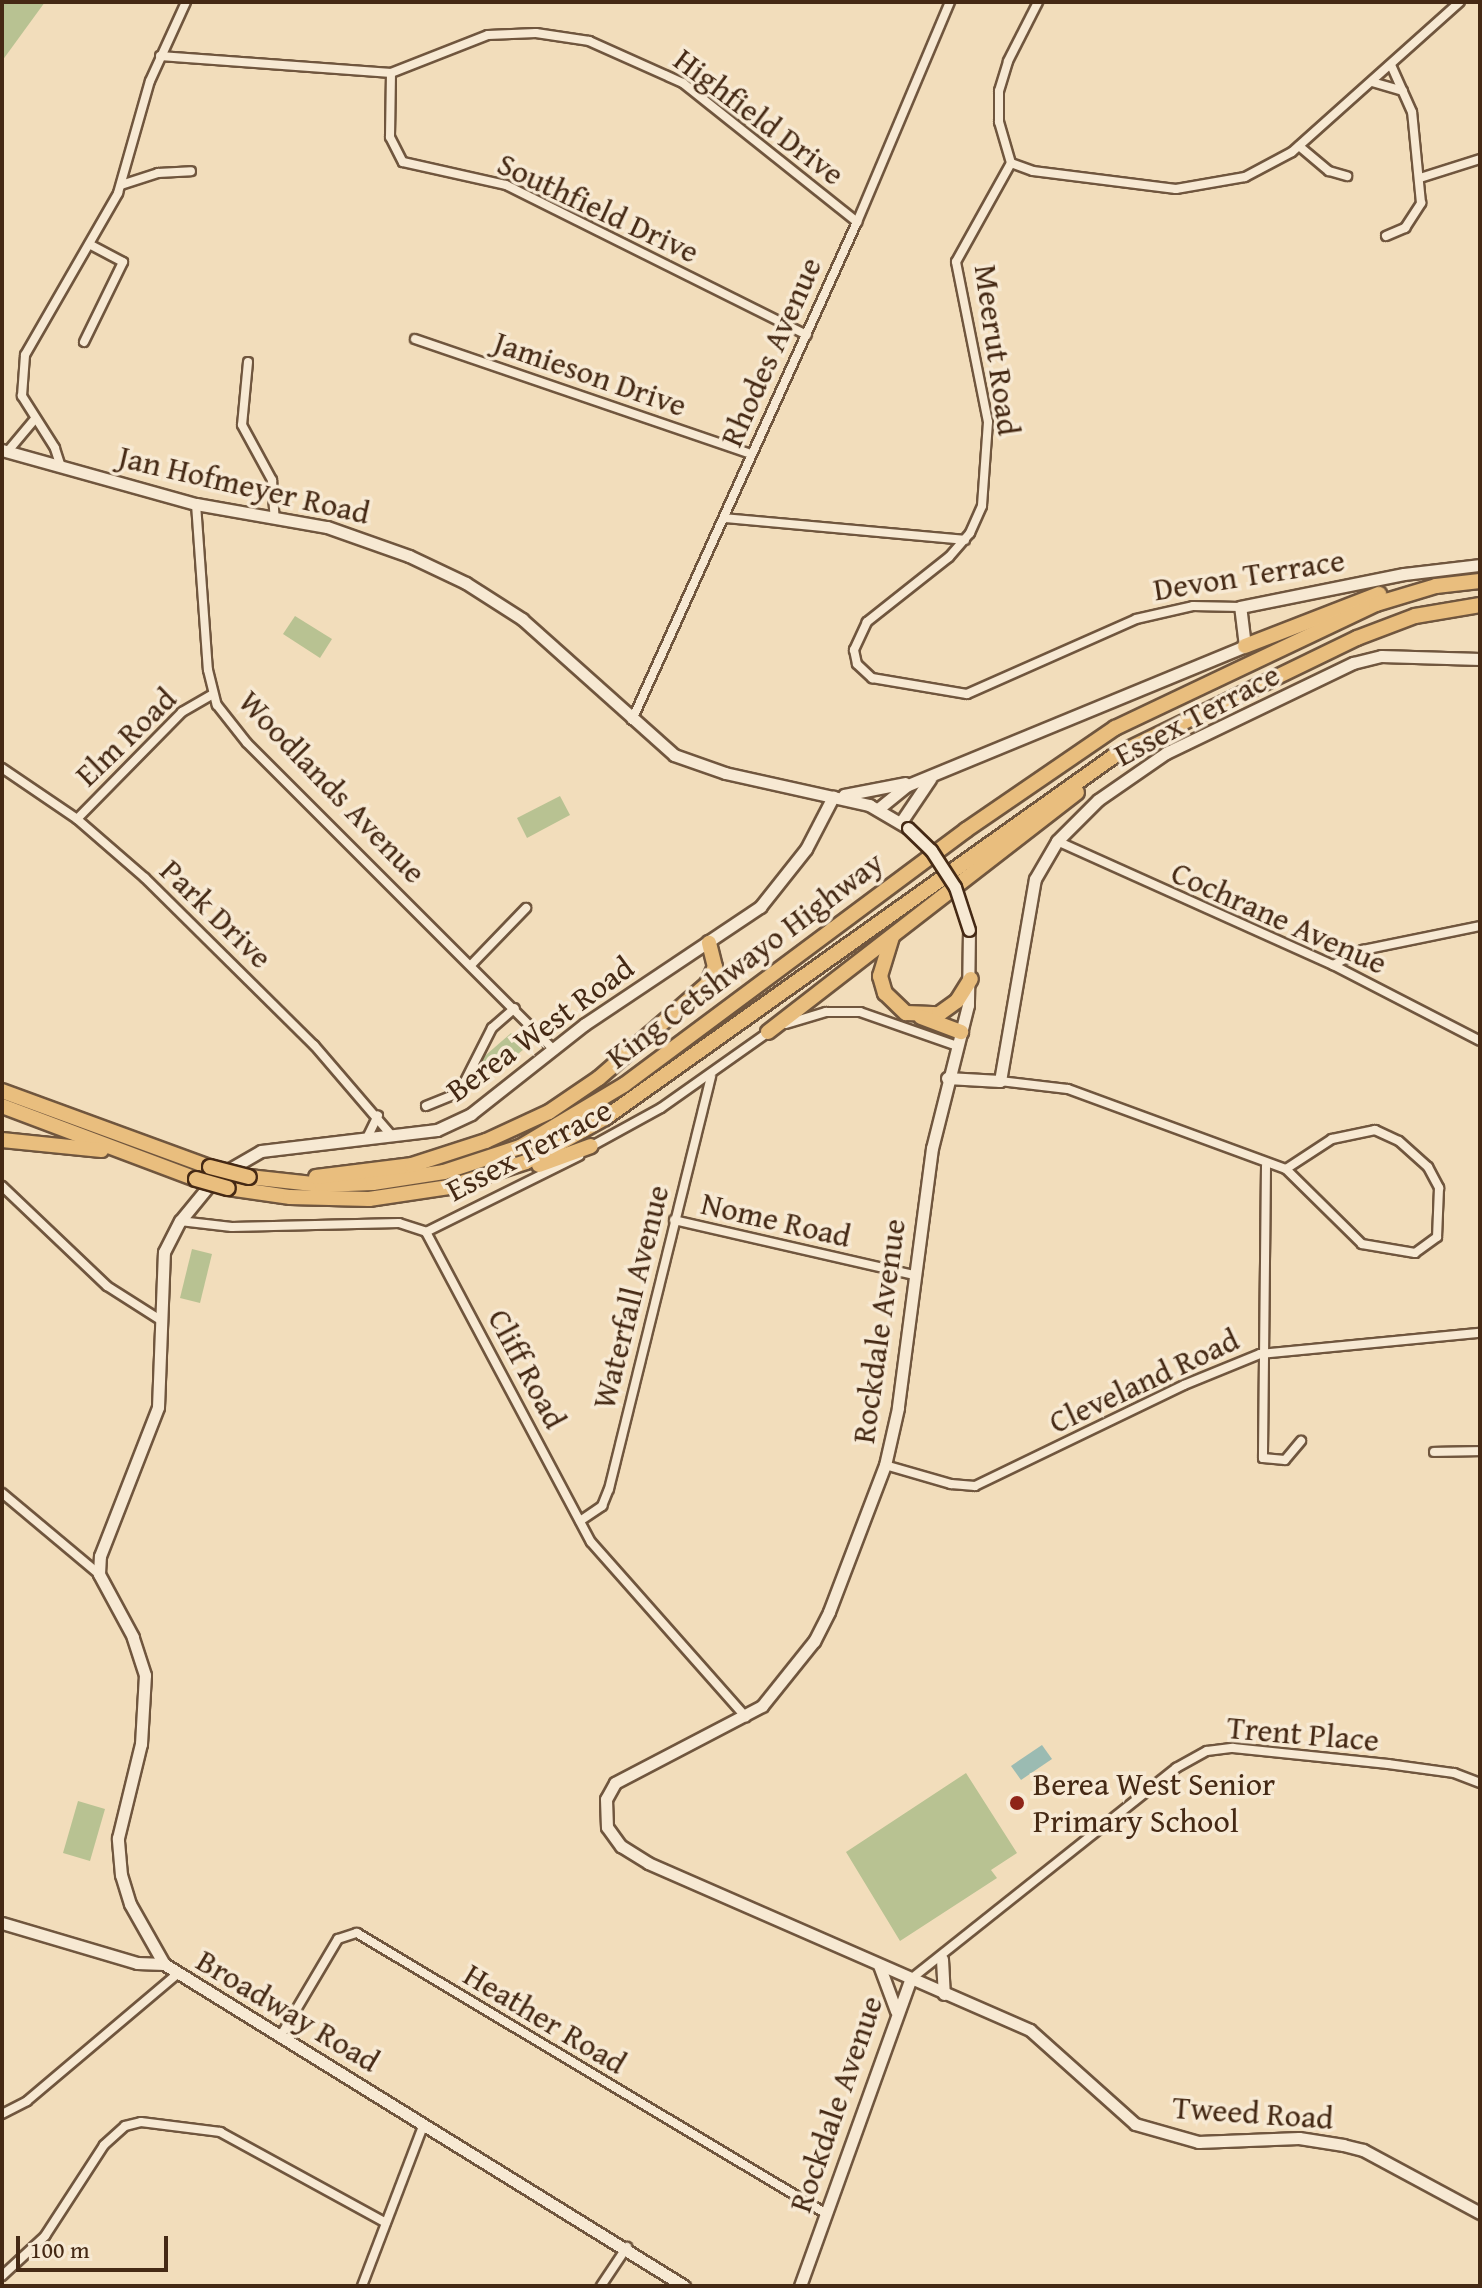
<!DOCTYPE html>
<style>
body{margin:0}
#map{position:relative;width:1482px;height:2288px;overflow:hidden;background:#f2ddbb;font-family:"Gentium Book Plus",serif}
div>[style]{position:absolute}
[style*='--x']{left:calc(var(--x)*1px);top:calc(var(--y)*1px);width:calc(var(--w)*1px);rotate:calc(var(--a)*1deg)}
.green>*{inset:0;background:#b8c292}
.water>*{inset:0;background:#9bbbb2}
.roads{filter:drop-shadow(2px 0 #70563e) drop-shadow(-2px 0 #70563e) drop-shadow(0 2px #70563e) drop-shadow(0 -2px #70563e)}
.street>*{height:8px;margin:-4px;padding:0 4px;transform-origin:4px;border-radius:4px;background:#f7e9d3}
.secondary>*{height:11px;margin:-5.5px;padding:0 5.5px;transform-origin:5.5px;border-radius:5.5px;background:#f7e9d3}
.highway>*{height:14px;margin:-7px;padding:0 7px;transform-origin:7px;border-radius:7px;background:#e9be7e}
.bridges{filter:drop-shadow(2px 0 #452914) drop-shadow(-2px 0 #452914) drop-shadow(0 2px #452914) drop-shadow(0 -2px #452914)}
.secondary-bridge>*{height:11px;margin:-5.5px;padding:0 5.5px;transform-origin:5.5px;border-radius:5.5px;background:#f7e9d3}
.highway-bridge>*{height:14px;margin:-7px;padding:0 7px;transform-origin:7px;border-radius:7px;background:#e9be7e}
.dots>*{width:22px;height:22px;translate:-50% -50%;box-sizing:border-box;border:4px solid #f7e9d3;border-radius:50%}
span{translate:-50% -50%;white-space:nowrap;text-align:center;line-height:1.15;-webkit-text-stroke:7px #f7e9d3;paint-order:stroke}
.street-label{font-size:32px;color:#452914}
.poi-label{font-size:32px;color:#452914}
.left{translate:0 -50%;text-align:left}
.frame{position:absolute;inset:0;border:4px solid #452914;pointer-events:none}
.scale{position:absolute;left:16px;top:2236px;width:152px;height:36px;box-sizing:border-box;border:4px solid #452914;border-top:0;padding-left:10px;font-size:24px;line-height:28px;white-space:nowrap;color:#452914;-webkit-text-stroke:6px #f7e9d3;paint-order:stroke}
</style>
<div id="map">
<div class="green">
<i style="clip-path:polygon(2px 2px,45px 2px,2px 61px)"></i>
<i style="clip-path:polygon(295px 616px,332px 639px,320px 658px,283px 634px)"></i>
<i style="clip-path:polygon(560px 796px,570px 815px,527px 838px,517px 818px)"></i>
<i style="clip-path:polygon(511px 1033px,524px 1049px,492px 1076px,479px 1061px)"></i>
<i style="clip-path:polygon(192px 1249px,212px 1254px,200px 1303px,180px 1298px)"></i>
<i style="clip-path:polygon(966px 1773px,1017px 1853px,991px 1870px,997px 1878px,900px 1941px,846px 1852px)"></i>
<i style="clip-path:polygon(78px 1801px,105px 1809px,90px 1861px,63px 1853px)"></i>
</div>
<div class="water">
<i style="clip-path:polygon(1042px 1745px,1052px 1759px,1021px 1780px,1011px 1766px)"></i>
</div>
<div class="roads">
<div class="street">
<i style="--x:160;--y:56;--w:232;--a:4.2"></i>
<i style="--x:391;--y:73;--w:104;--a:-21.4"></i>
<i style="--x:488;--y:35;--w:48;--a:-2.4"></i>
<i style="--x:536;--y:33;--w:54;--a:8.6"></i>
<i style="--x:589;--y:41;--w:103;--a:24.1"></i>
<i style="--x:683;--y:83;--w:223;--a:38.6"></i>
<i style="--x:391;--y:73;--w:64;--a:90.9"></i>
<i style="--x:390;--y:137;--w:28;--a:63"></i>
<i style="--x:403;--y:162;--w:106;--a:12.6"></i>
<i style="--x:506;--y:185;--w:336;--a:26.5"></i>
<i style="--x:1372;--y:82;--w:32;--a:16"></i>
<i style="--x:1299;--y:146;--w:39;--a:40"></i>
<i style="--x:1329;--y:171;--w:19;--a:16"></i>
<i style="--x:1011;--y:163;--w:113;--a:119.1"></i>
<i style="--x:956;--y:262;--w:163;--a:78.7"></i>
<i style="--x:988;--y:422;--w:84;--a:94.1"></i>
<i style="--x:982;--y:506;--w:30;--a:114"></i>
<i style="--x:970;--y:533;--w:32;--a:131"></i>
<i style="--x:949;--y:557;--w:105;--a:141.6"></i>
<i style="--x:867;--y:622;--w:31;--a:115"></i>
<i style="--x:854;--y:650;--w:14;--a:78"></i>
<i style="--x:857;--y:664;--w:21;--a:43"></i>
<i style="--x:872;--y:678;--w:96;--a:9.6"></i>
<i style="--x:967;--y:694;--w:185;--a:-23.9"></i>
<i style="--x:1136;--y:619;--w:58;--a:-12.8"></i>
<i style="--x:1193;--y:606;--w:47;--a:1.2"></i>
<i style="--x:1011;--y:163;--w:23;--a:20"></i>
<i style="--x:1033;--y:171;--w:144;--a:7.2"></i>
<i style="--x:1176;--y:189;--w:70;--a:-9.9"></i>
<i style="--x:1245;--y:177;--w:53;--a:-28"></i>
<i style="--x:1292;--y:152;--w:225;--a:-41.8"></i>
<i style="--x:1011;--y:163;--w:43;--a:-106.3"></i>
<i style="--x:999;--y:122;--w:31;--a:-90"></i>
<i style="--x:999;--y:91;--w:31;--a:-73"></i>
<i style="--x:1008;--y:61;--w:66;--a:-63"></i>
<i style="--x:1420;--y:178;--w:63;--a:-17.6"></i>
<i style="--x:121;--y:185;--w:39;--a:-18"></i>
<i style="--x:158;--y:173;--w:33;--a:-3"></i>
<i style="--x:1386;--y:236;--w:21;--a:-23"></i>
<i style="--x:1405;--y:228;--w:30;--a:-57"></i>
<i style="--x:1421;--y:203;--w:91;--a:-95.6"></i>
<i style="--x:1412;--y:112;--w:51;--a:-114.1"></i>
<i style="--x:415;--y:339;--w:355;--a:18.9"></i>
<i style="--x:84;--y:342;--w:89;--a:-64"></i>
<i style="--x:123;--y:262;--w:38;--a:-152"></i>
<i style="--x:248;--y:362;--w:63;--a:95.4"></i>
<i style="--x:242;--y:425;--w:63;--a:61.4"></i>
<i style="--x:272;--y:480;--w:39;--a:86"></i>
<i style="--x:8;--y:451;--w:40;--a:-50"></i>
<i style="--x:61;--y:467;--w:20;--a:-108"></i>
<i style="--x:55;--y:448;--w:62;--a:-122.4"></i>
<i style="--x:22;--y:396;--w:41;--a:-85.8"></i>
<i style="--x:25;--y:355;--w:187;--a:-60.1"></i>
<i style="--x:118;--y:193;--w:116;--a:-74.1"></i>
<i style="--x:150;--y:81;--w:87;--a:-65.5"></i>
<i style="--x:196;--y:504;--w:166;--a:85.9"></i>
<i style="--x:208;--y:670;--w:36;--a:76"></i>
<i style="--x:217;--y:705;--w:48;--a:51.7"></i>
<i style="--x:247;--y:743;--w:431;--a:45"></i>
<i style="--x:724;--y:518;--w:242;--a:5.2"></i>
<i style="--x:632;--y:720;--w:546;--a:-65.69"></i>
<i style="--x:857;--y:222;--w:239;--a:-67.1"></i>
<i style="--x:2;--y:768;--w:91;--a:34.2"></i>
<i style="--x:77;--y:819;--w:90;--a:40.9"></i>
<i style="--x:145;--y:878;--w:238;--a:44.7"></i>
<i style="--x:314;--y:1045;--w:120;--a:49.4"></i>
<i style="--x:77;--y:819;--w:150;--a:-45.5"></i>
<i style="--x:182;--y:712;--w:34;--a:-30"></i>
<i style="--x:1057;--y:841;--w:303;--a:24.2"></i>
<i style="--x:1333;--y:965;--w:165;--a:27.3"></i>
<i style="--x:472;--y:964;--w:78;--a:-46"></i>
<i style="--x:1333;--y:965;--w:34;--a:-27"></i>
<i style="--x:1363;--y:950;--w:119;--a:-11.6"></i>
<i style="--x:786;--y:1024;--w:42;--a:-16.7"></i>
<i style="--x:826;--y:1012;--w:34;--a:0"></i>
<i style="--x:860;--y:1012;--w:103;--a:19.3"></i>
<i style="--x:1000;--y:1081;--w:68;--a:6.7"></i>
<i style="--x:1068;--y:1089;--w:232;--a:20.2"></i>
<i style="--x:426;--y:1106;--w:35;--a:-22"></i>
<i style="--x:459;--y:1093;--w:73;--a:-63.1"></i>
<i style="--x:492;--y:1028;--w:30;--a:-41"></i>
<i style="--x:1375;--y:1130;--w:26;--a:25"></i>
<i style="--x:1399;--y:1141;--w:39;--a:42"></i>
<i style="--x:1428;--y:1167;--w:24;--a:62"></i>
<i style="--x:1439;--y:1188;--w:49;--a:92.3"></i>
<i style="--x:1437;--y:1237;--w:27;--a:144"></i>
<i style="--x:1415;--y:1253;--w:54;--a:-170.4"></i>
<i style="--x:1362;--y:1244;--w:107;--a:-135.4"></i>
<i style="--x:1286;--y:1169;--w:55;--a:-33.1"></i>
<i style="--x:1332;--y:1139;--w:44;--a:-11.8"></i>
<i style="--x:367;--y:1138;--w:25;--a:-64"></i>
<i style="--x:590;--y:1147;--w:81;--a:-28.8"></i>
<i style="--x:661;--y:1108;--w:133;--a:-35.2"></i>
<i style="--x:1266;--y:1166;--w:292;--a:90.6"></i>
<i style="--x:1263;--y:1458;--w:22;--a:5"></i>
<i style="--x:1285;--y:1460;--w:25;--a:-50"></i>
<i style="--x:2;--y:1186;--w:145;--a:43.6"></i>
<i style="--x:107;--y:1286;--w:65;--a:32.5"></i>
<i style="--x:674;--y:1220;--w:246;--a:12.9"></i>
<i style="--x:180;--y:1221;--w:52;--a:6.6"></i>
<i style="--x:232;--y:1227;--w:167;--a:-1.4"></i>
<i style="--x:399;--y:1223;--w:28;--a:18"></i>
<i style="--x:426;--y:1232;--w:351;--a:62"></i>
<i style="--x:591;--y:1542;--w:234;--a:48.5"></i>
<i style="--x:426;--y:1232;--w:171;--a:-26.4"></i>
<i style="--x:1434;--y:1452;--w:46;--a:-1.2"></i>
<i style="--x:885;--y:1465;--w:69;--a:16.1"></i>
<i style="--x:951;--y:1484;--w:24;--a:5"></i>
<i style="--x:975;--y:1486;--w:232;--a:-25.8"></i>
<i style="--x:1184;--y:1385;--w:82;--a:-22.2"></i>
<i style="--x:1260;--y:1354;--w:221;--a:-5.5"></i>
<i style="--x:2;--y:1493;--w:126;--a:39.9"></i>
<i style="--x:580;--y:1521;--w:27;--a:-34"></i>
<i style="--x:602;--y:1506;--w:18;--a:-68"></i>
<i style="--x:609;--y:1489;--w:425;--a:-76.1"></i>
<i style="--x:911;--y:1979;--w:339;--a:-38.5"></i>
<i style="--x:1176;--y:1768;--w:35;--a:-29"></i>
<i style="--x:1207;--y:1751;--w:26;--a:-7"></i>
<i style="--x:1233;--y:1748;--w:156;--a:5.9"></i>
<i style="--x:1388;--y:1764;--w:67;--a:7.8"></i>
<i style="--x:1454;--y:1773;--w:28;--a:21"></i>
<i style="--x:280;--y:2037;--w:114;--a:-59.4"></i>
<i style="--x:338;--y:1939;--w:20;--a:-18"></i>
<i style="--x:357;--y:1933;--w:545;--a:30.89"></i>
<i style="--x:2;--y:2114;--w:28;--a:-27"></i>
<i style="--x:27;--y:2101;--w:195;--a:-40.2"></i>
<i style="--x:2;--y:2276;--w:59;--a:-42.9"></i>
<i style="--x:45;--y:2236;--w:108;--a:-57"></i>
<i style="--x:104;--y:2145;--w:28;--a:-42"></i>
<i style="--x:125;--y:2126;--w:16;--a:-14"></i>
<i style="--x:141;--y:2122;--w:80;--a:7.2"></i>
<i style="--x:220;--y:2132;--w:189;--a:28.7"></i>
<i style="--x:362;--y:2286;--w:173;--a:-69.1"></i>
<i style="--x:601;--y:2286;--w:47;--a:-56.3"></i>
</div>
<div class="secondary">
<i style="--x:2;--y:450;--w:201;--a:15.6"></i>
<i style="--x:196;--y:504;--w:133;--a:10"></i>
<i style="--x:327;--y:527;--w:87;--a:19.5"></i>
<i style="--x:409;--y:556;--w:63;--a:25.3"></i>
<i style="--x:466;--y:583;--w:67;--a:32.7"></i>
<i style="--x:522;--y:619;--w:204;--a:41.8"></i>
<i style="--x:674;--y:755;--w:54;--a:19.4"></i>
<i style="--x:725;--y:773;--w:148;--a:12.5"></i>
<i style="--x:869;--y:805;--w:45;--a:30.5"></i>
<i style="--x:844;--y:795;--w:62;--a:-11.1"></i>
<i style="--x:878;--y:809;--w:38;--a:-39"></i>
<i style="--x:908;--y:785;--w:365;--a:-22.4"></i>
<i style="--x:1245;--y:646;--w:39;--a:-97"></i>
<i style="--x:1240;--y:607;--w:167;--a:-11.4"></i>
<i style="--x:1404;--y:574;--w:77;--a:-6.8"></i>
<i style="--x:901;--y:822;--w:52;--a:-56"></i>
<i style="--x:969;--y:930;--w:75;--a:90.8"></i>
<i style="--x:968;--y:1005;--w:147;--a:104.1"></i>
<i style="--x:932;--y:1148;--w:262;--a:97.5"></i>
<i style="--x:898;--y:1408;--w:58;--a:102.8"></i>
<i style="--x:885;--y:1465;--w:157;--a:110.9"></i>
<i style="--x:829;--y:1612;--w:33;--a:117"></i>
<i style="--x:814;--y:1641;--w:83;--a:128.7"></i>
<i style="--x:762;--y:1706;--w:166;--a:152.4"></i>
<i style="--x:615;--y:1783;--w:18;--a:119"></i>
<i style="--x:606;--y:1799;--w:28;--a:88"></i>
<i style="--x:607;--y:1827;--w:24;--a:54"></i>
<i style="--x:621;--y:1846;--w:32;--a:32"></i>
<i style="--x:648;--y:1863;--w:417;--a:23.6"></i>
<i style="--x:1030;--y:2030;--w:141;--a:41.8"></i>
<i style="--x:1135;--y:2124;--w:66;--a:15.9"></i>
<i style="--x:1198;--y:2142;--w:101;--a:-2.3"></i>
<i style="--x:1299;--y:2138;--w:45;--a:9"></i>
<i style="--x:1343;--y:2145;--w:21;--a:14"></i>
<i style="--x:1363;--y:2150;--w:133;--a:28.3"></i>
<i style="--x:947;--y:1078;--w:53;--a:3.2"></i>
<i style="--x:1000;--y:1081;--w:205;--a:-80.2"></i>
<i style="--x:1035;--y:879;--w:44;--a:-59.9"></i>
<i style="--x:1057;--y:841;--w:58;--a:-45"></i>
<i style="--x:1098;--y:800;--w:83;--a:-34.7"></i>
<i style="--x:1166;--y:753;--w:208;--a:-25.7"></i>
<i style="--x:1353;--y:663;--w:29;--a:-14"></i>
<i style="--x:1381;--y:656;--w:99;--a:1.7"></i>
<i style="--x:2;--y:1923;--w:141;--a:16.5"></i>
<i style="--x:137;--y:1963;--w:27;--a:2"></i>
<i style="--x:942;--y:1959;--w:35;--a:87"></i>
<i style="--x:879;--y:1965;--w:49;--a:69.7"></i>
<i style="--x:684;--y:2286;--w:612;--a:-148.23"></i>
<i style="--x:164;--y:1964;--w:69;--a:-119.5"></i>
<i style="--x:130;--y:1904;--w:30;--a:-107"></i>
<i style="--x:121;--y:1875;--w:37;--a:-95"></i>
<i style="--x:118;--y:1838;--w:97;--a:-76.3"></i>
<i style="--x:141;--y:1744;--w:69;--a:-86.7"></i>
<i style="--x:145;--y:1675;--w:40;--a:-108"></i>
<i style="--x:133;--y:1637;--w:72;--a:-118.4"></i>
<i style="--x:99;--y:1574;--w:18;--a:-87"></i>
<i style="--x:100;--y:1556;--w:160;--a:-68.7"></i>
<i style="--x:158;--y:1407;--w:155;--a:-87.8"></i>
<i style="--x:164;--y:1252;--w:35;--a:-63"></i>
<i style="--x:180;--y:1221;--w:57;--a:-50.7"></i>
<i style="--x:216;--y:1177;--w:52;--a:-30"></i>
<i style="--x:261;--y:1151;--w:177;--a:-6.8"></i>
<i style="--x:437;--y:1130;--w:38;--a:-25"></i>
<i style="--x:471;--y:1114;--w:145;--a:-38.3"></i>
<i style="--x:585;--y:1024;--w:211;--a:-33.8"></i>
<i style="--x:760;--y:907;--w:74;--a:-51.6"></i>
<i style="--x:806;--y:849;--w:59;--a:-62.6"></i>
<i style="--x:800;--y:2286;--w:325;--a:-70.2"></i>
</div>
<div class="highway">
<i style="--x:1245;--y:646;--w:144;--a:-21.2"></i>
<i style="--x:892;--y:937;--w:41;--a:107.1"></i>
<i style="--x:880;--y:976;--w:18;--a:74"></i>
<i style="--x:885;--y:993;--w:29;--a:44"></i>
<i style="--x:906;--y:1013;--w:33;--a:2"></i>
<i style="--x:939;--y:1014;--w:22;--a:-36"></i>
<i style="--x:957;--y:1001;--w:26;--a:-58"></i>
<i style="--x:921;--y:1017;--w:43;--a:20.6"></i>
<i style="--x:768;--y:1032;--w:391;--a:-37.8"></i>
<i style="--x:2;--y:1091;--w:221;--a:20.1"></i>
<i style="--x:2;--y:1106;--w:207;--a:20.6"></i>
<i style="--x:2;--y:1140;--w:100;--a:5.8"></i>
<i style="--x:539;--y:1165;--w:55;--a:-20.1"></i>
<i style="--x:249;--y:1177;--w:73;--a:6.3"></i>
<i style="--x:322;--y:1185;--w:51;--a:-2.2"></i>
<i style="--x:373;--y:1183;--w:72;--a:-8.8"></i>
<i style="--x:444;--y:1172;--w:80;--a:-18.2"></i>
<i style="--x:520;--y:1147;--w:121;--a:-30.8"></i>
<i style="--x:624;--y:1085;--w:427;--a:-36.7"></i>
<i style="--x:966;--y:830;--w:181;--a:-34.4"></i>
<i style="--x:1115;--y:728;--w:289;--a:-25.4"></i>
<i style="--x:1376;--y:604;--w:63;--a:-16.7"></i>
<i style="--x:1436;--y:586;--w:44;--a:-6.5"></i>
<i style="--x:316;--y:1177;--w:97;--a:-7.1"></i>
<i style="--x:412;--y:1165;--w:78;--a:-18"></i>
<i style="--x:486;--y:1141;--w:69;--a:-24.7"></i>
<i style="--x:549;--y:1112;--w:60;--a:-34.2"></i>
<i style="--x:599;--y:1078;--w:143;--a:-41"></i>
<i style="--x:707;--y:984;--w:19;--a:-65"></i>
<i style="--x:715;--y:967;--w:25;--a:-104"></i>
<i style="--x:228;--y:1188;--w:63;--a:8.3"></i>
<i style="--x:290;--y:1197;--w:79;--a:1.5"></i>
<i style="--x:369;--y:1199;--w:81;--a:-8.5"></i>
<i style="--x:449;--y:1187;--w:81;--a:-18"></i>
<i style="--x:526;--y:1162;--w:90;--a:-29.1"></i>
<i style="--x:605;--y:1118;--w:625;--a:-35.42"></i>
<i style="--x:1114;--y:756;--w:270;--a:-25.9"></i>
<i style="--x:1357;--y:638;--w:62;--a:-20.8"></i>
<i style="--x:1415;--y:616;--w:66;--a:-9.6"></i>
</div>
</div>
<div class="bridges">
<div class="secondary-bridge">
<i style="--x:908;--y:828;--w:32;--a:44"></i>
<i style="--x:931;--y:850;--w:44;--a:57"></i>
<i style="--x:955;--y:887;--w:45;--a:72"></i>
</div>
<div class="highway-bridge">
<i style="--x:210;--y:1167;--w:40;--a:14.4"></i>
<i style="--x:196;--y:1179;--w:33;--a:16"></i>
</div>
</div>
<div class="dots">
<i style="left:1017px;top:1803px;background:#8f2418"></i>
</div>
<div class="street-label">
<span style="left:759px;top:117px;rotate:37deg">Highfield Drive</span>
<span style="left:598px;top:208px;rotate:25deg">Southfield Drive</span>
<span style="left:997px;top:350px;rotate:82deg">Meerut Road</span>
<span style="left:771px;top:352px;rotate:-66deg">Rhodes Avenue</span>
<span style="left:590px;top:374px;rotate:19deg">Jamieson Drive</span>
<span style="left:244px;top:485px;rotate:13deg">Jan Hofmeyer Road</span>
<span style="left:1249px;top:575px;rotate:-9deg">Devon Terrace</span>
<span style="left:1197px;top:715px;rotate:-28deg">Essex Terrace</span>
<span style="left:126px;top:737px;rotate:-44deg">Elm Road</span>
<span style="left:332px;top:787px;rotate:46deg">Woodlands Avenue</span>
<span style="left:216px;top:914px;rotate:44deg">Park Drive</span>
<span style="left:1279px;top:918px;rotate:24deg">Cochrane Avenue</span>
<span style="left:745px;top:960px;rotate:-37deg">King Cetshwayo Highway</span>
<span style="left:540px;top:1029px;rotate:-36deg">Berea West Road</span>
<span style="left:529px;top:1150px;rotate:-28deg">Essex Terrace</span>
<span style="left:776px;top:1220px;rotate:13deg">Nome Road</span>
<span style="left:631px;top:1297px;rotate:-76deg">Waterfall Avenue</span>
<span style="left:879px;top:1331px;rotate:-82deg">Rockdale Avenue</span>
<span style="left:527px;top:1369px;rotate:62deg">Cliff Road</span>
<span style="left:1144px;top:1381px;rotate:-25deg">Cleveland Road</span>
<span style="left:1303px;top:1734px;rotate:5deg">Trent Place</span>
<span style="left:288px;top:2011px;rotate:31deg">Broadway Road</span>
<span style="left:545px;top:2019px;rotate:31deg">Heather Road</span>
<span style="left:836px;top:2104px;rotate:-71deg">Rockdale Avenue</span>
<span style="left:1253px;top:2113px;rotate:4deg">Tweed Road</span>
</div>
<div class="poi-label">
<span class="left" style="left:1033px;top:1803px">Berea West Senior<br>Primary School</span>
</div>
<div class="frame"></div>
<div class="scale">100 m</div>
</div>
